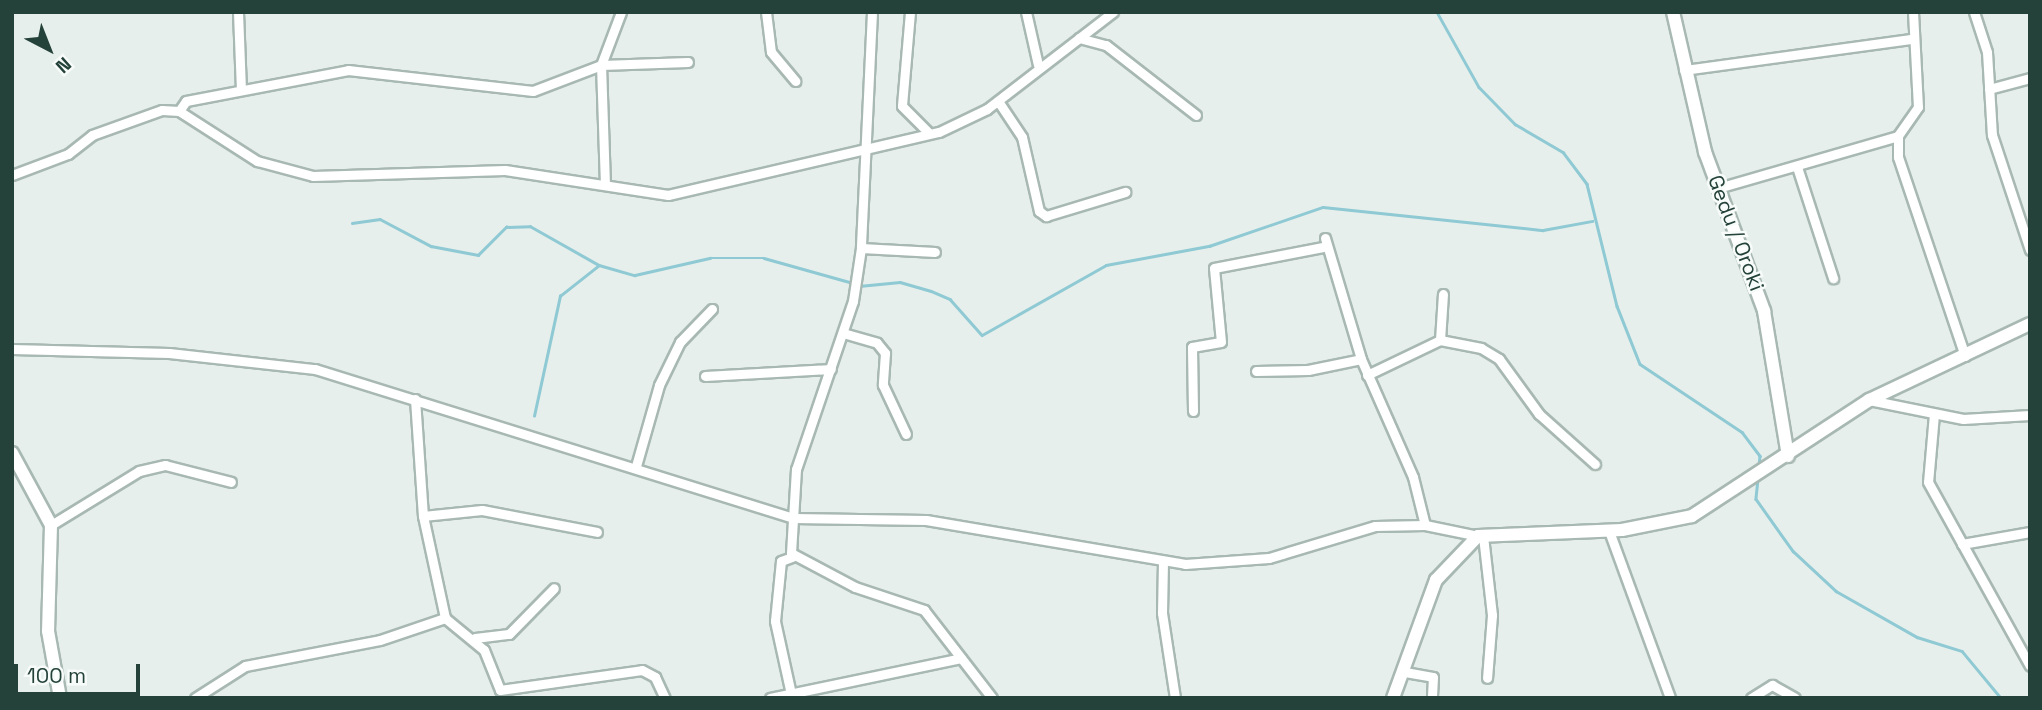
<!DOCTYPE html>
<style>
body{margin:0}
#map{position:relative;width:2042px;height:710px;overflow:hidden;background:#e6efeb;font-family:"Space Grotesk",sans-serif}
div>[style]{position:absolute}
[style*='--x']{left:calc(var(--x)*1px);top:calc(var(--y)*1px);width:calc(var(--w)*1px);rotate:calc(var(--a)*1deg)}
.stream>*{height:2.5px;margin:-1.25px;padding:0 1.25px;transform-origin:1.25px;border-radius:1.25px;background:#8ec9d4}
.roads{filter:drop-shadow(2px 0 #a8b8b2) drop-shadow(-2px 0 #a8b8b2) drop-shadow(0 2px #a8b8b2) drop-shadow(0 -2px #a8b8b2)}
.street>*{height:9px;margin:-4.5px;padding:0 4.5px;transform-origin:4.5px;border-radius:4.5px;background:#fff}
.secondary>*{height:12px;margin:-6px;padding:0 6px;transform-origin:6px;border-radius:6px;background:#fff}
span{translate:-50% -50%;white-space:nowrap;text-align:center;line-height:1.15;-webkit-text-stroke:5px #f7fbf9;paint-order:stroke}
.street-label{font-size:21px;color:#24423a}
.frame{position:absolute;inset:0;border:14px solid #24423a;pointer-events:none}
.north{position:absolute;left:14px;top:14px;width:70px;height:70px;-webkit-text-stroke:5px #f7fbf9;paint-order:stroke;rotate:138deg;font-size:19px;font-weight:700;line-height:28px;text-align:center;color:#24423a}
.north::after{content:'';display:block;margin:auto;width:24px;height:32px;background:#24423a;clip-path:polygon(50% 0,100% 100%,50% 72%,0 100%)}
.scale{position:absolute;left:14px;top:664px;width:126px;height:32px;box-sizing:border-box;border:4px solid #24423a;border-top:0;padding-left:9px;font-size:21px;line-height:24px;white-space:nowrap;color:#24423a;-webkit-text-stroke:5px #f7fbf9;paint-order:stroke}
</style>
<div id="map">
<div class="stream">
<i style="--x:1437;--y:12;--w:86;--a:60.8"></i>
<i style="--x:1479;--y:87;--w:52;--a:45.8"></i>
<i style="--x:1515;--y:124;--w:56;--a:30.3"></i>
<i style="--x:1563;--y:152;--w:40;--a:53"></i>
<i style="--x:1587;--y:184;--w:126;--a:76.2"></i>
<i style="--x:1617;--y:306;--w:62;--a:68.4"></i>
<i style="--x:1640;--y:364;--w:123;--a:33.7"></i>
<i style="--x:1742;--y:432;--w:30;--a:53"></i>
<i style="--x:1760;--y:456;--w:10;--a:96"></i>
<i style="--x:352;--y:223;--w:28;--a:-8"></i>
<i style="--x:380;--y:219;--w:58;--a:27.9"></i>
<i style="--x:431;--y:246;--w:48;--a:10.8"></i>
<i style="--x:478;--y:255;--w:40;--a:-45"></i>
<i style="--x:506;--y:227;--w:24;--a:-2"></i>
<i style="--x:530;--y:226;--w:79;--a:29.5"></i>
<i style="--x:599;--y:265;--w:37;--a:16"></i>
<i style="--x:635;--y:275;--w:77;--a:-12.8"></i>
<i style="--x:710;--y:258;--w:54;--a:0"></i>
<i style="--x:764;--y:258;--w:92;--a:15.7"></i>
<i style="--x:859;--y:286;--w:41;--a:-5.6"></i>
<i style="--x:900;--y:282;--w:32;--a:16"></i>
<i style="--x:931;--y:291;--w:21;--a:23"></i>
<i style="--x:950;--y:299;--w:48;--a:48.4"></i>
<i style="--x:982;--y:335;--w:142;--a:-29.4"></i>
<i style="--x:1106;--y:265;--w:105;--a:-10.5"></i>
<i style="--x:1209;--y:246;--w:120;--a:-18.9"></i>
<i style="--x:1323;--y:207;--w:221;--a:6"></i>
<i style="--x:1543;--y:230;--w:50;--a:-10.4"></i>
<i style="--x:534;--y:416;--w:123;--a:-77.8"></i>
<i style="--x:560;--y:296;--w:48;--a:-38.3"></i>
<i style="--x:1758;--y:479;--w:20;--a:96"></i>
<i style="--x:1756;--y:499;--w:64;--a:54.6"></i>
<i style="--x:1793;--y:551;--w:59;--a:42.9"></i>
<i style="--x:1836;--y:591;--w:93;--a:29.6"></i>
<i style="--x:1917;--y:637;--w:47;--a:17.3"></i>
<i style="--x:1962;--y:651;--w:61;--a:50.3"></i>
</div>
<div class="roads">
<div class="street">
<i style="--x:238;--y:12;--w:78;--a:87.8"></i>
<i style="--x:766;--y:12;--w:40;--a:82.9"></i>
<i style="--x:771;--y:52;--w:38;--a:50"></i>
<i style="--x:872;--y:12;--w:236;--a:92.7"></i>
<i style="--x:861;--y:248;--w:54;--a:98.6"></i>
<i style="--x:853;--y:301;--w:177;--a:108.7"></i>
<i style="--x:796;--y:469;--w:84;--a:93.4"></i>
<i style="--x:791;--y:553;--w:72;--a:28"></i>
<i style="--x:855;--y:587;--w:73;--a:18.4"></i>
<i style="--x:924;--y:610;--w:111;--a:52.3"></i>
<i style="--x:910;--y:12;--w:94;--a:94.9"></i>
<i style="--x:902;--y:106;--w:38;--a:45"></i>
<i style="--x:1026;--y:12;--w:54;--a:77.2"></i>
<i style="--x:1913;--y:12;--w:95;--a:87"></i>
<i style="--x:1918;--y:107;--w:35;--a:125"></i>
<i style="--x:1898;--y:136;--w:21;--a:90"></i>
<i style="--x:1898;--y:157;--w:210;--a:71.4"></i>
<i style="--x:1974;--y:12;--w:42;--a:72"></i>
<i style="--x:1987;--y:52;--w:83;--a:86.6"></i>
<i style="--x:1992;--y:135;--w:121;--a:71.7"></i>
<i style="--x:1079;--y:38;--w:28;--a:15"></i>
<i style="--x:1106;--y:45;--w:114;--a:37.9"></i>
<i style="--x:1684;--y:70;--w:228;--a:-7.8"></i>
<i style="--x:1989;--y:89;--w:42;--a:-15"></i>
<i style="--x:998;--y:101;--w:43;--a:56.3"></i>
<i style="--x:1022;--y:137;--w:76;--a:77.1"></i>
<i style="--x:1039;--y:211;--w:9;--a:36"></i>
<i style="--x:1046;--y:216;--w:83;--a:-16.9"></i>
<i style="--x:179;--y:111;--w:12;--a:-55"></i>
<i style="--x:186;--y:101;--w:165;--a:-10.8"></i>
<i style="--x:348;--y:70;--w:186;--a:6.5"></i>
<i style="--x:533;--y:91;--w:73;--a:-20.9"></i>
<i style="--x:601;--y:65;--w:87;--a:-2"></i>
<i style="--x:1797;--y:167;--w:117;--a:72"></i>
<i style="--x:12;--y:175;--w:60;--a:-20.6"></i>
<i style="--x:68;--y:154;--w:31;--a:-38"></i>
<i style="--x:92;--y:135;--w:74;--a:-19.7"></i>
<i style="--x:162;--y:110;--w:17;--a:3"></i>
<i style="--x:179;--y:111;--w:93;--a:32.7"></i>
<i style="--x:257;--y:161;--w:58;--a:15"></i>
<i style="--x:313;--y:176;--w:192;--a:-1.8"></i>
<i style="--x:505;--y:170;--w:165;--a:8.7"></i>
<i style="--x:668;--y:195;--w:278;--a:-13.1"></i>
<i style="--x:939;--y:132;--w:53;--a:-25.6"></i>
<i style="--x:987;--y:109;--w:159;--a:-37.6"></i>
<i style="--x:605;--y:185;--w:120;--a:-91.9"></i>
<i style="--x:601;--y:65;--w:57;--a:-69.3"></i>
<i style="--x:1718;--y:188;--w:187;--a:-16.1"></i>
<i style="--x:1325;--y:238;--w:126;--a:73.4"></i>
<i style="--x:1361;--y:359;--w:129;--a:66.2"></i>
<i style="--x:1413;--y:477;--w:49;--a:76"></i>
<i style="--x:861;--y:248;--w:74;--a:3.1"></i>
<i style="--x:843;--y:333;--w:35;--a:16"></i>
<i style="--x:877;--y:343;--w:13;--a:51"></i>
<i style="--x:885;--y:353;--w:32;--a:94"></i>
<i style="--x:883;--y:385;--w:54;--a:64.9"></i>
<i style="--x:1440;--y:340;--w:46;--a:-86.3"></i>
<i style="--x:12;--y:349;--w:157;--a:1.5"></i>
<i style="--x:169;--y:353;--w:147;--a:6.3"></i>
<i style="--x:315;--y:369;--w:501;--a:17.31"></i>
<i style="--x:793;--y:518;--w:133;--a:0.9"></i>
<i style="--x:926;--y:520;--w:263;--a:9.6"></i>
<i style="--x:1185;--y:564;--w:84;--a:-4.1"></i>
<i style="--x:1269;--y:558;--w:111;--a:-16.8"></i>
<i style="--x:1375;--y:526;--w:50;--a:-1.1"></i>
<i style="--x:1425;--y:525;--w:54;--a:11.7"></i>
<i style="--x:1256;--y:371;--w:52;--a:-1.1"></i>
<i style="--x:1308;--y:370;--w:54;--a:-11.7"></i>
<i style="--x:1367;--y:375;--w:81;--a:-25.6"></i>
<i style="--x:1440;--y:340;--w:42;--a:11"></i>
<i style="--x:1481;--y:348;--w:21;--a:31"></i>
<i style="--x:1499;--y:359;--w:68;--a:54"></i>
<i style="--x:1539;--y:414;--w:75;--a:41.8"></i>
<i style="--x:705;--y:376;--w:126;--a:-3.2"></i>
<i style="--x:415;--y:399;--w:117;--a:86.1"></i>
<i style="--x:423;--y:516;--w:104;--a:77.8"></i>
<i style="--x:1869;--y:400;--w:96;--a:11.4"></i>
<i style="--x:1963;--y:419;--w:67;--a:-3.4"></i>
<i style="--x:1193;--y:411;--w:64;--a:-90.9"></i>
<i style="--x:1192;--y:347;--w:29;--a:-10"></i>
<i style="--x:1221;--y:342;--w:74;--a:-95.4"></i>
<i style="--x:1214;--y:268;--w:111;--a:-10.9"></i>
<i style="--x:1934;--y:414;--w:68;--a:95"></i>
<i style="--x:1928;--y:482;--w:210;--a:61"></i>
<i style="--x:636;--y:466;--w:84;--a:-74.1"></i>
<i style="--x:659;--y:385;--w:48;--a:-64"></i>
<i style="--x:680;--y:342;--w:46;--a:-45.9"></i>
<i style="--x:423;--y:516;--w:59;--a:-5.8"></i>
<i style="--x:482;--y:510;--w:117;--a:10.8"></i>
<i style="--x:51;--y:525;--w:103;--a:-31.5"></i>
<i style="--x:139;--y:471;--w:27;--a:-13"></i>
<i style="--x:165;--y:465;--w:68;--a:14.4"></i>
<i style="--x:1609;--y:531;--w:178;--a:69.9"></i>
<i style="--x:1483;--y:536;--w:80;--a:83.5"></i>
<i style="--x:1492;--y:615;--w:63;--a:94.5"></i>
<i style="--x:1962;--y:544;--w:69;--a:-10"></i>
<i style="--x:1163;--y:561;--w:52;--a:91.1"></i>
<i style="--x:1162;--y:613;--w:86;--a:81.3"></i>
<i style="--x:475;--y:638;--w:34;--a:-7"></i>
<i style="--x:509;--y:634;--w:64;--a:-45.6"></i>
<i style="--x:1405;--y:672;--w:28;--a:10"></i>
<i style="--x:1433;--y:677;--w:21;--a:93"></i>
<i style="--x:791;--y:694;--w:75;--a:-102.4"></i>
<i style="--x:775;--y:621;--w:60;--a:-84.3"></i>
<i style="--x:781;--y:561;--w:12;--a:-20"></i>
<i style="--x:195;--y:698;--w:59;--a:-32.6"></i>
<i style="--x:245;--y:666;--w:137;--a:-10.9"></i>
<i style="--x:380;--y:640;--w:69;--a:-18.7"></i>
<i style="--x:445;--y:618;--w:50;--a:39.4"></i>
<i style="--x:484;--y:650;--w:43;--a:68.2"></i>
<i style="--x:500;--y:690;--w:143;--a:-8"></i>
<i style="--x:642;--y:670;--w:15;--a:28"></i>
<i style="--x:655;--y:677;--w:23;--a:65"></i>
<i style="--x:770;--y:698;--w:195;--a:-11.8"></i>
<i style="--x:1751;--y:698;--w:25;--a:-32"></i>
<i style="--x:1772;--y:685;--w:26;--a:29"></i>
</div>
<div class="secondary">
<i style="--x:1673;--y:12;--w:144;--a:77.1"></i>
<i style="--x:1705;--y:152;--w:170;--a:69.6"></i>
<i style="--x:1764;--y:311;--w:147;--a:80.6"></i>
<i style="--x:12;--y:453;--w:82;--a:61.6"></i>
<i style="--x:51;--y:525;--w:106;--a:91.6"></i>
<i style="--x:48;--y:631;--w:68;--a:79.8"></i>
<i style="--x:1393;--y:698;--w:126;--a:-70"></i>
<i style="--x:1436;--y:580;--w:61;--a:-46.3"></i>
<i style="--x:1478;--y:536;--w:144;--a:-2.4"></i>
<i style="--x:1622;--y:530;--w:71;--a:-11.3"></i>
<i style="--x:1692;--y:516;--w:212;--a:-33.2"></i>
<i style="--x:1869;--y:400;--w:178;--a:-25.3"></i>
</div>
</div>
<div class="street-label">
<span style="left:1736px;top:233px;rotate:69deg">Gedu / Oroki</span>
</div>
<div class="frame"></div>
<div class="north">N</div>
<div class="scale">100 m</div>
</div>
